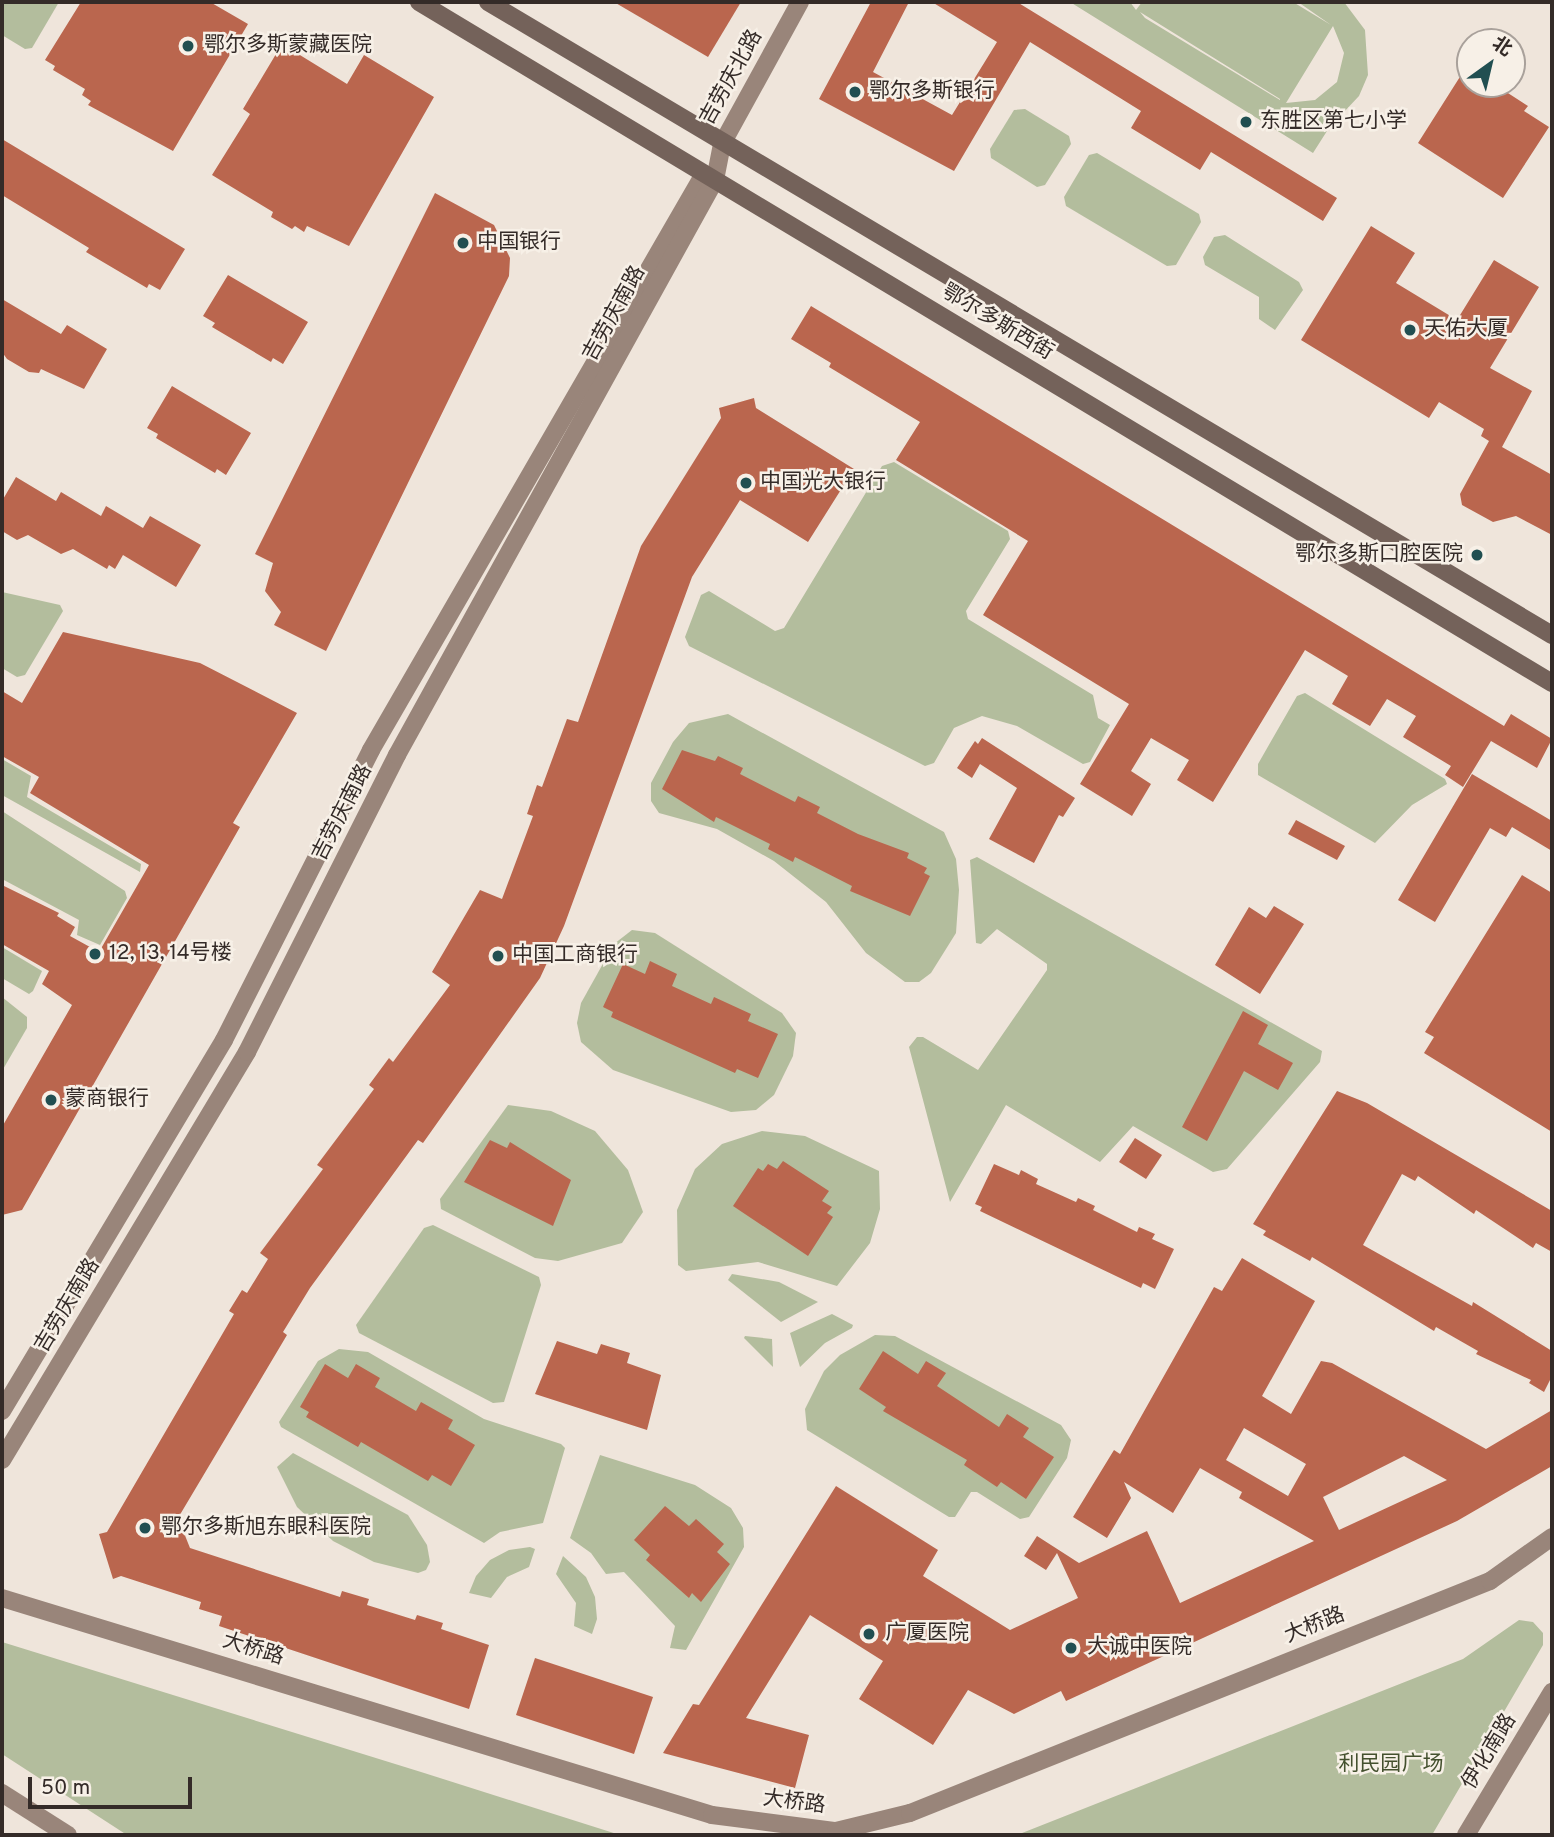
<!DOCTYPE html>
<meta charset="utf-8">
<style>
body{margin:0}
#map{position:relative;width:1554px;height:1837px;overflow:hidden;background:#efe5db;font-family:Overpass,"Noto Sans SC",sans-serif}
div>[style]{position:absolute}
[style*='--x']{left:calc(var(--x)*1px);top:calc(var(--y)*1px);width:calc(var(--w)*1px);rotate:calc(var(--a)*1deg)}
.green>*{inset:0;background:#b3bd9d}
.building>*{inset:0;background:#ba664e}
.secondary>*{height:18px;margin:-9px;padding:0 9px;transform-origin:9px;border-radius:9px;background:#99857a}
.primary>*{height:18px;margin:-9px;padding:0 9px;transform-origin:9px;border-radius:9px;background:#74625a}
.dots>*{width:19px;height:19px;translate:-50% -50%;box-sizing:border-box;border:4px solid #f7f0e7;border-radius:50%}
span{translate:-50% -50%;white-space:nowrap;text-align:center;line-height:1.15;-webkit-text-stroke:5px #f7f0e7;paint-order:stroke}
.poi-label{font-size:21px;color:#342b28}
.left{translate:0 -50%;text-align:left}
.right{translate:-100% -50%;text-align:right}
.street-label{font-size:21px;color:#342b28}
.park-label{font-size:21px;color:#44502e}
.frame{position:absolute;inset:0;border:4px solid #342b28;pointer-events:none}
.north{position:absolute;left:1456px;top:28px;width:70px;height:70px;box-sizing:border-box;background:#f7f0e7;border:2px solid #a9a19b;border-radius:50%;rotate:34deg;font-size:19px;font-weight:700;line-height:28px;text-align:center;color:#342b28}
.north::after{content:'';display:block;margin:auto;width:24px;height:32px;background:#214f51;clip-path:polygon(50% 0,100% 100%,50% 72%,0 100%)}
.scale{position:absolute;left:28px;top:1777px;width:164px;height:32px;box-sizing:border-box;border:4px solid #342b28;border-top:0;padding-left:9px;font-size:21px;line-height:24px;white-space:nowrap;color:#342b28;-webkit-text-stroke:5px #f7f0e7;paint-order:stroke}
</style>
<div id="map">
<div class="green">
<i style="clip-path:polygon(2px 2px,59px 2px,32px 48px,25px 49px,2px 35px)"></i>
<i style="clip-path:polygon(evenodd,1070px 2px,1130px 2px,1136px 10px,1142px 2px,1293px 2px,1331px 25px,1298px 2px,1344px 2px,1365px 30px,1368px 75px,1359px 96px,1343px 113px,1320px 126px,1327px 131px,1313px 153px,1070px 2px,1140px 12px,1280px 99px,1280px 100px,1145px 18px,1140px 12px,1070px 2px,1333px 26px,1344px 53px,1337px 82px,1315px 100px,1286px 103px,1333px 26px)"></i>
<i style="clip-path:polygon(1025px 109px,1069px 136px,1071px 144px,1045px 185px,1037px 187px,991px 158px,990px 149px,1014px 110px)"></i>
<i style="clip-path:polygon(1097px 153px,1199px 214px,1201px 222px,1176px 265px,1167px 266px,1066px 206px,1064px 197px,1089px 155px)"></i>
<i style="clip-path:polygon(1225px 235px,1299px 282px,1303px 290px,1275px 330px,1259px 319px,1259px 297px,1205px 265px,1203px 257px,1214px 237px)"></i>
<i style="clip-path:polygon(894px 462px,1008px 531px,1010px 539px,966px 611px,968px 619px,1093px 695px,1098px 718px,1110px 725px,1090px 762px,1083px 764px,1017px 726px,982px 716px,954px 728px,934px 763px,925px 766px,689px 646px,685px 637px,701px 595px,709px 591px,775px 631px,784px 628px,882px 466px)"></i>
<i style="clip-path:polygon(2px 592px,60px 605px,63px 611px,25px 675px,17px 677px,2px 668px)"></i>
<i style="clip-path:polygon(1305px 693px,1445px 779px,1447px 784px,1412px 805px,1375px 843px,1258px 775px,1258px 764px,1297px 696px)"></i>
<i style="clip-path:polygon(728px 714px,944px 832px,956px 859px,959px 890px,956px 933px,931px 973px,919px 982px,905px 982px,866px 953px,826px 902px,774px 861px,717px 829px,659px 813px,651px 801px,651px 783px,673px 742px,689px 723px)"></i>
<i style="clip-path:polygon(2px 759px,31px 776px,27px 797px,141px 864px,140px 872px,2px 795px)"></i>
<i style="clip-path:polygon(2px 811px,125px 891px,127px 898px,100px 945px,77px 935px,79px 920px,2px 879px)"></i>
<i style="clip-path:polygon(977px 857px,1322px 1051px,1320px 1062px,1227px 1169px,1213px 1172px,1133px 1126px,1100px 1162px,1006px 1105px,950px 1202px,909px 1047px,917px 1037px,923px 1037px,978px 1070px,1047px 970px,1047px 964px,997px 929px,981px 944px,976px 943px,970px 860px)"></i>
<i style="clip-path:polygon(632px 930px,655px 933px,782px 1013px,796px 1033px,793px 1056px,774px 1095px,756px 1110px,731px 1112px,613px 1070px,581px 1042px,577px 1023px,581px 1003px,614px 944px)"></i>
<i style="clip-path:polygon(2px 947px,42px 971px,33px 991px,29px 994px,2px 978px)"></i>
<i style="clip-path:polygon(2px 997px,27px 1017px,27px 1028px,2px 1071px)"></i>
<i style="clip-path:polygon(508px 1105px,551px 1111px,595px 1131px,628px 1170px,643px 1212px,622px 1243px,558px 1261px,535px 1258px,441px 1209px,440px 1199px)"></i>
<i style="clip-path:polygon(762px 1131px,805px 1136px,879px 1171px,880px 1209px,870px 1243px,837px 1286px,758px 1262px,686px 1271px,678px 1265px,677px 1210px,695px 1169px,722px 1144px)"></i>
<i style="clip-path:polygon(433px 1225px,539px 1277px,541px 1285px,504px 1402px,493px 1403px,359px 1333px,356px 1325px,424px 1228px)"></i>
<i style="clip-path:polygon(732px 1274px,779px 1282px,818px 1302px,781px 1322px,728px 1280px)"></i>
<i style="clip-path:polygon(832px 1314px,853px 1325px,852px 1328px,825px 1343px,800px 1367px,790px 1333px)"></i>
<i style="clip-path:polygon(875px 1335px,895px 1336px,1061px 1425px,1071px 1440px,1067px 1458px,1029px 1517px,1020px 1519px,977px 1492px,971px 1492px,955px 1517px,949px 1517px,807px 1430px,805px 1409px,824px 1371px,840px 1355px)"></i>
<i style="clip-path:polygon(745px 1336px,772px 1339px,773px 1367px,744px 1338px)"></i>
<i style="clip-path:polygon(339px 1349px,368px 1352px,484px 1419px,561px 1444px,565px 1448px,543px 1523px,500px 1532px,484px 1543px,281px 1427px,279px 1422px,318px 1361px)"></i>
<i style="clip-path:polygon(293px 1453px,408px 1515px,427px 1545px,430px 1562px,426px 1570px,418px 1573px,374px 1562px,333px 1541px,297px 1507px,277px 1467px)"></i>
<i style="clip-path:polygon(600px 1455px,695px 1485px,731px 1508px,743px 1528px,744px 1547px,686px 1650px,670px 1648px,675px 1626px,624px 1572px,606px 1574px,591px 1553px,570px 1538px)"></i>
<i style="clip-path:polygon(530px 1547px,535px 1549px,529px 1567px,507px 1577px,491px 1598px,469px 1593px,476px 1576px,490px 1560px,509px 1550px)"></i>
<i style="clip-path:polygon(563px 1556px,586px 1577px,595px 1597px,597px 1619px,592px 1634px,574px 1626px,576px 1603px,556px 1574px)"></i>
<i style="clip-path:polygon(1519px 1620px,1533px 1622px,1543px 1633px,1543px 1645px,1432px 1835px,1017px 1835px,1463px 1659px)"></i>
<i style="clip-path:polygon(2px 1642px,421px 1772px,620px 1835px,127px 1835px,2px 1754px)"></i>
</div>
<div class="building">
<i style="clip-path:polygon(81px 2px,210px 2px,248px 24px,173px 151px,88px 105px,91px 101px,82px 95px,85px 89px,53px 70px,55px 66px,45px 60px)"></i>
<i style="clip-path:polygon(614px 2px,741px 2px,708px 57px)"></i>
<i style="clip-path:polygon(871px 2px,909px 2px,873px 72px,952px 115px,997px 42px,932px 2px,1017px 2px,1337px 198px,1323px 221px,1211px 152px,1200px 170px,1131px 128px,1141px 111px,1030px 42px,954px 171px,819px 99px)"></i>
<i style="clip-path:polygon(282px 44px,347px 84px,364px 55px,434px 97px,349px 246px,307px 226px,304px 232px,295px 226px,292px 229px,271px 217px,273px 212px,212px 175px,250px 114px,243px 109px)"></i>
<i style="clip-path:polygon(1463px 72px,1470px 77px,1470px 84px,1494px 84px,1528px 106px,1524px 111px,1549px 127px,1503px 198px,1418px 143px)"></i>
<i style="clip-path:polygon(2px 139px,185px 249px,160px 290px,149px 284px,147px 288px,86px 252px,89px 248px,2px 195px)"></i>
<i style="clip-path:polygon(435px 193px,494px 225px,510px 258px,509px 276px,326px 651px,274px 625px,281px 612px,265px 591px,273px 563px,255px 554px)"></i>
<i style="clip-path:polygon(1371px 226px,1415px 253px,1396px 283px,1457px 320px,1494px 260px,1539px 287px,1490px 368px,1532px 391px,1502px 447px,1552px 475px,1552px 535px,1516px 516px,1493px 522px,1462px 505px,1460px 494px,1489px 441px,1481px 436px,1484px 429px,1439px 402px,1429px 418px,1301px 340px)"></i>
<i style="clip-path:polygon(228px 275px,308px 322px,283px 364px,273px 358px,271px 362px,212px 327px,215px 323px,203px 316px)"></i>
<i style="clip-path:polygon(2px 299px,61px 334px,67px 325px,107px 349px,84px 389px,41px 369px,39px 373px,29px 372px,7px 359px,2px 352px)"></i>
<i style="clip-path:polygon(811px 306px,1504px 726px,1511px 714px,1552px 739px,1537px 768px,1491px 741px,1463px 787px,1445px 775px,1451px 766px,1403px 737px,1416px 716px,1387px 699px,1370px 726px,1332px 704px,1348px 676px,1305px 650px,1213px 802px,1177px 780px,1189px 760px,1151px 738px,1131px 771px,1151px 784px,1132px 816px,1080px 784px,1129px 704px,983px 615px,1028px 541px,896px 460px,920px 422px,829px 367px,831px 363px,791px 339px)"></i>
<i style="clip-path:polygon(172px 386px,251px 433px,226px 475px,217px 469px,215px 473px,156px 438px,158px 434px,147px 428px)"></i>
<i style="clip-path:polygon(754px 398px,756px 408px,854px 469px,808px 542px,740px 500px,692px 577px,564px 926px,540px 978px,423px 1143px,418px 1140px,310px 1288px,283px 1332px,287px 1335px,178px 1518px,190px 1548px,340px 1597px,342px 1591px,369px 1599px,367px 1605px,415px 1620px,417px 1615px,443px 1623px,441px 1629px,489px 1645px,469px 1709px,219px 1626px,222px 1616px,199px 1609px,201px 1602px,121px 1576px,113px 1579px,99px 1534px,107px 1532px,234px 1314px,229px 1311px,242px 1290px,247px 1293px,268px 1259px,260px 1253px,323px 1169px,317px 1165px,374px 1089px,369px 1085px,389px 1058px,393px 1062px,450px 985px,432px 972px,480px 890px,502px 899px,533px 816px,527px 814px,537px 785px,542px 787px,567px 719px,578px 722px,641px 546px,721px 418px,719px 408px)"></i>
<i style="clip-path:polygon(16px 477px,56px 501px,61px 492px,101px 516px,106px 506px,143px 528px,150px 516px,201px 545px,176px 587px,123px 555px,115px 569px,109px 565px,107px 569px,73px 549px,61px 554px,28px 535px,17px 540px,2px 531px,2px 501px)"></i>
<i style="clip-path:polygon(63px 632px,200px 663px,297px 713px,233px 823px,240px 827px,22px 1210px,2px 1215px,2px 1127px,72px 1005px,42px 984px,49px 971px,2px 944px,2px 885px,59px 913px,57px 916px,75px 927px,70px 936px,99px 952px,149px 865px,30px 793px,39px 777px,2px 756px,2px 691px,22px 703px)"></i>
<i style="clip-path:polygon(982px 738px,1075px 798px,1063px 817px,1059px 815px,1034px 863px,989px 839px,1017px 788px,980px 764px,972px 778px,957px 768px,975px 741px,978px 744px)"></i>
<i style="clip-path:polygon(682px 750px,715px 761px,718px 756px,743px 768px,740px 774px,795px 802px,798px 796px,820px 807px,817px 813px,858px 834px,909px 853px,907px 858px,927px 868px,924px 873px,930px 876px,910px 916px,850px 891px,852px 886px,795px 857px,793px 862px,768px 849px,770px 844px,716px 817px,714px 822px,662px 789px)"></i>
<i style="clip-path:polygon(1472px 774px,1552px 821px,1552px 851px,1512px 827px,1506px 837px,1490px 828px,1435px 922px,1398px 900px)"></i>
<i style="clip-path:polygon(1296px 820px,1345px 846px,1337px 860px,1288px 834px)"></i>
<i style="clip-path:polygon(1522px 875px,1552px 893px,1552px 1132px,1424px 1053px,1434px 1037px,1425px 1032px)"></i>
<i style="clip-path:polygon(1274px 906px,1304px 924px,1260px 994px,1215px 965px,1249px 907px,1266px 918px)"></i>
<i style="clip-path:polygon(650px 961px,677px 974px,672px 986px,711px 1004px,714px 997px,751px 1014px,748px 1021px,778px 1034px,758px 1078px,737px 1069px,735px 1073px,611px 1017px,613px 1012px,603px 1007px,623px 964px,645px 974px)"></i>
<i style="clip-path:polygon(1243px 1011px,1268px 1025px,1258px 1044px,1293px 1063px,1278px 1090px,1244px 1071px,1207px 1141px,1182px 1127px)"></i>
<i style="clip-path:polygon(1337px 1091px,1367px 1103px,1552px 1211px,1552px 1252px,1536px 1243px,1533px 1248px,1476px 1210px,1474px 1214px,1418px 1176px,1415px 1181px,1402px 1174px,1363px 1245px,1472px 1306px,1473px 1302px,1552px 1351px,1552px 1376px,1544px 1392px,1529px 1383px,1531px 1380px,1476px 1354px,1478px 1351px,1436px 1327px,1434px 1331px,1312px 1257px,1310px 1261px,1263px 1235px,1266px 1231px,1253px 1224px)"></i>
<i style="clip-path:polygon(1135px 1138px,1162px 1155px,1146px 1179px,1119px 1162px)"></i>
<i style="clip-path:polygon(490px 1140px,507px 1148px,510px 1142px,571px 1180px,553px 1226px,464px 1182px)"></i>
<i style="clip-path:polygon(783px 1161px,829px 1191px,822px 1201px,832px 1207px,827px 1213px,833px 1217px,808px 1256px,733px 1206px,758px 1168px,763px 1171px,768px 1164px,777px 1169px)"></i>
<i style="clip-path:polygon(994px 1164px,1019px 1175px,1021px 1170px,1038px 1179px,1036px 1184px,1076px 1202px,1078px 1198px,1095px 1206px,1093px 1210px,1137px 1232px,1139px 1227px,1155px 1234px,1152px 1239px,1174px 1249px,1155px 1289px,1143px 1283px,1141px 1288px,980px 1211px,982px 1207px,975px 1204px)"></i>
<i style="clip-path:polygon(evenodd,1242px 1258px,1315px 1301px,1262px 1396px,1291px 1414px,1321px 1361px,1332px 1363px,1486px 1449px,1552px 1410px,1552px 1466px,1457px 1521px,1066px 1701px,1061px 1691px,1014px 1714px,968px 1690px,933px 1745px,859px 1699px,883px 1661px,810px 1615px,746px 1718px,809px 1735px,795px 1788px,663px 1753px,693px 1704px,699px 1705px,836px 1486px,938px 1550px,923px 1576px,1010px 1630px,1078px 1598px,1057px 1553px,1046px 1570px,1024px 1556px,1037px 1536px,1079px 1563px,1147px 1531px,1180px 1603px,1314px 1541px,1239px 1498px,1242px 1492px,1200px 1468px,1173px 1513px,1124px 1482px,1131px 1498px,1107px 1538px,1073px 1517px,1114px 1450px,1120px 1454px,1214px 1287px,1222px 1291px,1242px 1258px,1244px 1428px,1306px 1464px,1288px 1496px,1226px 1460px,1244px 1428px,1242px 1258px,1404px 1456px,1447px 1480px,1339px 1530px,1323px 1497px,1404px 1456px)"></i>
<i style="clip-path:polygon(557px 1341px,597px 1354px,601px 1344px,630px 1353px,627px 1363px,661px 1375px,647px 1430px,535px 1394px)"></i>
<i style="clip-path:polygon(883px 1351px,918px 1374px,926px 1361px,946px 1373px,937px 1386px,999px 1427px,1007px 1414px,1029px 1428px,1023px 1437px,1054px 1457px,1026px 1499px,1001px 1482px,997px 1487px,964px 1465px,967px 1460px,883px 1411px,886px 1407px,859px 1389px)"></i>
<i style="clip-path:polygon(325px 1364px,348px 1378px,356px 1364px,380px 1378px,375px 1387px,416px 1411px,421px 1402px,453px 1420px,448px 1429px,475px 1445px,451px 1486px,432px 1475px,428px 1481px,361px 1442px,358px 1447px,306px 1417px,309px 1412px,300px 1407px)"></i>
<i style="clip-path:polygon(665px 1506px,689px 1526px,696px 1519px,724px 1544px,717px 1552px,730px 1564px,701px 1602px,692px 1593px,689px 1598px,646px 1560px,650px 1555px,634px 1540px)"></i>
<i style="clip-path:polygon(535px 1658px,653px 1697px,634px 1754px,516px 1715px)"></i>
</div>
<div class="secondary">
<i style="--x:2;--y:1411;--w:432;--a:-59.1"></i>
<i style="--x:224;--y:1040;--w:325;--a:-63.1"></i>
<i style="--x:371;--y:750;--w:665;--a:-59.97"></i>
<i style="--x:2;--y:1460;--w:476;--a:-59"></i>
<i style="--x:247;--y:1052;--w:333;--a:-63.2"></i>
<i style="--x:397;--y:755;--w:657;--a:-61.06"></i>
<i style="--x:715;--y:180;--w:37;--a:-79"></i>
<i style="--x:722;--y:144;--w:162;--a:-61.2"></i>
<i style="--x:2;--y:1598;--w:742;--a:16.99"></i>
<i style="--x:712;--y:1815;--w:125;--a:7.4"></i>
<i style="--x:836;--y:1831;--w:76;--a:-13.7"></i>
<i style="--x:910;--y:1813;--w:625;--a:-21.8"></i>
<i style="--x:1490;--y:1581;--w:76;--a:-35.4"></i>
<i style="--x:2;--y:1793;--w:78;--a:32.5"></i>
<i style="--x:1466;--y:1835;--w:167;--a:-59"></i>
</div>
<div class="primary">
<i style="--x:419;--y:2;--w:1322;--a:31.01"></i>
<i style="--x:488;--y:2;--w:1238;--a:30.75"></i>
</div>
<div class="dots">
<i style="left:188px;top:46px;background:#214f51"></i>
<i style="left:855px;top:92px;background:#214f51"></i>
<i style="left:1246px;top:122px;background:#214f51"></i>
<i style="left:463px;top:243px;background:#214f51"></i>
<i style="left:1410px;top:330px;background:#214f51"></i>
<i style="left:746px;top:483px;background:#214f51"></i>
<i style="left:1477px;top:555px;background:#214f51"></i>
<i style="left:95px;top:954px;background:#214f51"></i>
<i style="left:498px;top:956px;background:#214f51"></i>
<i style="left:51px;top:1100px;background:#214f51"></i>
<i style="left:145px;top:1528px;background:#214f51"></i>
<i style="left:869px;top:1634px;background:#214f51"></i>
<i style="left:1071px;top:1648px;background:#214f51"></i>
</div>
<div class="poi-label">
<span class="left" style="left:204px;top:46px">鄂尔多斯蒙藏医院</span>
<span class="left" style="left:869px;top:92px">鄂尔多斯银行</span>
<span class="left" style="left:1260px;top:122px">东胜区第七小学</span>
<span class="left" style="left:477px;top:243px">中国银行</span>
<span class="left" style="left:1424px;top:330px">天佑大厦</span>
<span class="left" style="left:760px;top:483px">中国光大银行</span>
<span class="right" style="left:1463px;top:555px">鄂尔多斯口腔医院</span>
<span class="left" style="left:109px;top:954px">12, 13, 14号楼</span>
<span class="left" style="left:512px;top:956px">中国工商银行</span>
<span class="left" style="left:65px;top:1100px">蒙商银行</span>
<span class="left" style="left:161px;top:1528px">鄂尔多斯旭东眼科医院</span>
<span class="left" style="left:885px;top:1634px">广厦医院</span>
<span class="left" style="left:1087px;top:1648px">大诚中医院</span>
</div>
<div class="street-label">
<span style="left:732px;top:78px;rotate:-61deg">吉劳庆北路</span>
<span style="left:615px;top:314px;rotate:-61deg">吉劳庆南路</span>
<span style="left:997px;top:323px;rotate:31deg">鄂尔多斯西街</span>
<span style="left:343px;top:813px;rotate:-63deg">吉劳庆南路</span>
<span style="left:68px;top:1306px;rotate:-59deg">吉劳庆南路</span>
<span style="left:1315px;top:1626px;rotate:-22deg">大桥路</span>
<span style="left:253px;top:1650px;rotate:17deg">大桥路</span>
<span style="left:1490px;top:1752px;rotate:-59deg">伊化南路</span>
<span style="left:794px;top:1803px;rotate:7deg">大桥路</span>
</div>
<div class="park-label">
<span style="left:1391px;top:1765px">利民园广场</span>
</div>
<div class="frame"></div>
<div class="north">北</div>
<div class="scale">50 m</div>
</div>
